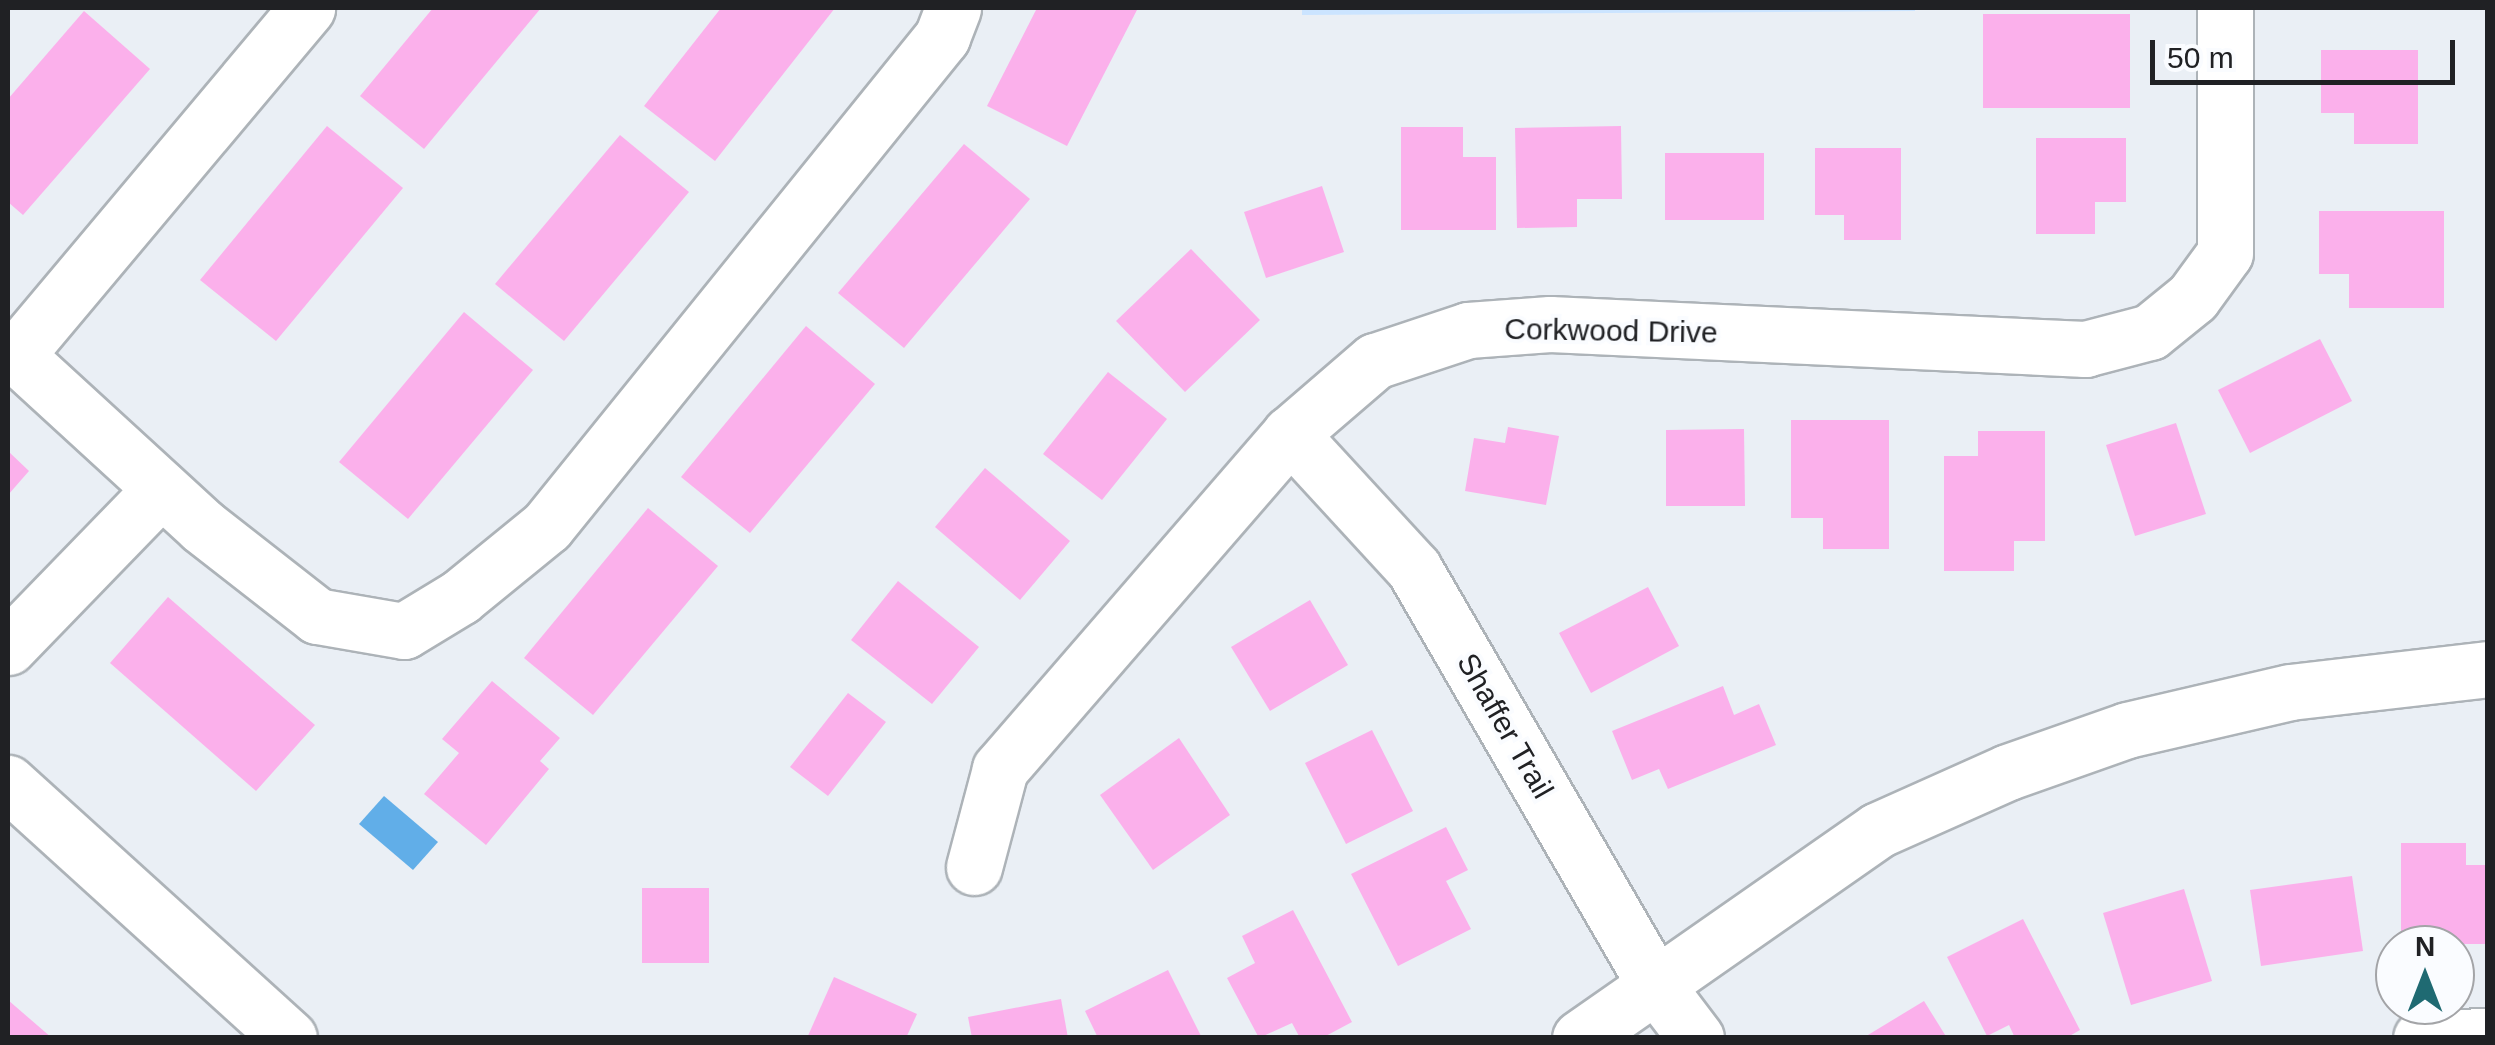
<!DOCTYPE html>
<style>
body{margin:0}
#map{position:relative;width:2495px;height:1045px;overflow:hidden;background:#eaeff5;font-family:Arial,sans-serif}
div>[style]{position:absolute}
[style*='--x']{left:calc(var(--x)*1px);top:calc(var(--y)*1px);width:calc(var(--w)*1px);rotate:calc(var(--a)*1deg)}
.green>*{inset:0;background:#cbe4ff}
.water>*{inset:0;background:#61aee8}
.building>*{inset:0;background:#fbb0eb}
.roads{filter:drop-shadow(2px 0 #adb3b8) drop-shadow(-2px 0 #adb3b8) drop-shadow(0 2px #adb3b8) drop-shadow(0 -2px #adb3b8)}
.minor>*{height:55px;margin:-27.5px;padding:0 27.5px;transform-origin:27.5px;border-radius:27.5px;background:#fff}
span{translate:-50% -50%;white-space:nowrap;text-align:center;line-height:1.15;-webkit-text-stroke:8px #fafcff;paint-order:stroke}
.street-label{font-size:30px;color:#202124}
.frame{position:absolute;inset:0;border:10px solid #202124;pointer-events:none}
.north{position:absolute;left:2375px;top:925px;width:100px;height:100px;box-sizing:border-box;background:#fafcff;border:2px solid #a3a4a7;border-radius:50%;rotate:0deg;font-size:28px;font-weight:700;line-height:40px;text-align:center;color:#202124}
.north::after{content:'';display:block;margin:auto;width:35px;height:45px;background:#1f6a72;clip-path:polygon(50% 0,100% 100%,50% 72%,0 100%)}
.scale{position:absolute;left:2150px;top:40px;width:305px;height:45px;box-sizing:border-box;border:5px solid #202124;border-top:0;padding-left:12px;font-size:30px;line-height:35px;white-space:nowrap;color:#202124;-webkit-text-stroke:8px #fafcff;paint-order:stroke}
</style>
<div id="map">
<div class="green">
<i style="clip-path:polygon(1302px 8px,1915px 8px,1915px 11px,1302px 15px)"></i>
</div>
<div class="water">
<i style="clip-path:polygon(384px 796px,438px 842px,413px 870px,359px 824px)"></i>
</div>
<div class="building">
<i style="clip-path:polygon(433px 8px,541px 8px,424px 149px,360px 96px)"></i>
<i style="clip-path:polygon(721px 8px,835px 8px,715px 161px,644px 106px)"></i>
<i style="clip-path:polygon(1037px 8px,1138px 8px,1067px 146px,987px 106px)"></i>
<i style="clip-path:polygon(84px 11px,150px 69px,23px 215px,8px 202px,8px 99px)"></i>
<i style="clip-path:polygon(1983px 14px,2130px 14px,2130px 108px,1983px 108px)"></i>
<i style="clip-path:polygon(2321px 50px,2418px 50px,2418px 144px,2354px 144px,2354px 113px,2321px 113px)"></i>
<i style="clip-path:polygon(327px 126px,403px 188px,276px 341px,200px 280px)"></i>
<i style="clip-path:polygon(1621px 126px,1622px 199px,1577px 199px,1577px 227px,1517px 228px,1515px 128px)"></i>
<i style="clip-path:polygon(1401px 127px,1463px 127px,1463px 157px,1496px 157px,1496px 230px,1401px 230px)"></i>
<i style="clip-path:polygon(620px 135px,689px 192px,564px 341px,495px 284px)"></i>
<i style="clip-path:polygon(2036px 138px,2126px 138px,2126px 202px,2095px 202px,2095px 234px,2036px 234px)"></i>
<i style="clip-path:polygon(964px 144px,1030px 199px,904px 348px,838px 293px)"></i>
<i style="clip-path:polygon(1815px 148px,1901px 148px,1901px 240px,1844px 240px,1844px 215px,1815px 215px)"></i>
<i style="clip-path:polygon(1665px 153px,1764px 153px,1764px 220px,1665px 220px)"></i>
<i style="clip-path:polygon(1322px 186px,1344px 252px,1266px 278px,1244px 212px)"></i>
<i style="clip-path:polygon(2319px 211px,2444px 211px,2444px 308px,2349px 308px,2349px 274px,2319px 274px)"></i>
<i style="clip-path:polygon(1191px 249px,1260px 320px,1185px 392px,1116px 321px)"></i>
<i style="clip-path:polygon(464px 312px,533px 370px,408px 519px,339px 462px)"></i>
<i style="clip-path:polygon(806px 326px,875px 384px,750px 533px,681px 477px)"></i>
<i style="clip-path:polygon(2320px 339px,2352px 401px,2250px 453px,2218px 390px)"></i>
<i style="clip-path:polygon(1108px 372px,1167px 419px,1102px 500px,1043px 454px)"></i>
<i style="clip-path:polygon(1791px 420px,1889px 420px,1889px 549px,1823px 549px,1823px 518px,1791px 518px)"></i>
<i style="clip-path:polygon(2176px 423px,2206px 514px,2135px 536px,2106px 445px)"></i>
<i style="clip-path:polygon(1508px 427px,1559px 436px,1546px 505px,1465px 491px,1474px 438px,1505px 443px)"></i>
<i style="clip-path:polygon(1744px 429px,1745px 506px,1666px 506px,1666px 430px)"></i>
<i style="clip-path:polygon(1978px 431px,2045px 431px,2045px 541px,2014px 541px,2014px 571px,1944px 571px,1944px 456px,1978px 456px)"></i>
<i style="clip-path:polygon(8px 451px,29px 471px,8px 495px)"></i>
<i style="clip-path:polygon(985px 468px,1070px 541px,1020px 600px,935px 527px)"></i>
<i style="clip-path:polygon(648px 508px,718px 566px,593px 715px,524px 658px)"></i>
<i style="clip-path:polygon(898px 581px,979px 647px,932px 704px,851px 640px)"></i>
<i style="clip-path:polygon(1648px 587px,1679px 646px,1591px 693px,1559px 633px)"></i>
<i style="clip-path:polygon(168px 597px,315px 725px,256px 791px,110px 663px)"></i>
<i style="clip-path:polygon(1310px 600px,1348px 665px,1270px 711px,1231px 647px)"></i>
<i style="clip-path:polygon(492px 681px,560px 738px,540px 761px,549px 769px,486px 845px,424px 794px,459px 753px,442px 739px)"></i>
<i style="clip-path:polygon(1723px 686px,1734px 715px,1759px 704px,1776px 745px,1668px 789px,1659px 769px,1632px 780px,1612px 731px)"></i>
<i style="clip-path:polygon(848px 693px,886px 722px,828px 796px,790px 767px)"></i>
<i style="clip-path:polygon(1372px 730px,1413px 811px,1346px 844px,1305px 763px)"></i>
<i style="clip-path:polygon(1179px 738px,1230px 815px,1153px 870px,1100px 795px)"></i>
<i style="clip-path:polygon(1446px 827px,1468px 870px,1446px 881px,1471px 929px,1398px 966px,1351px 874px)"></i>
<i style="clip-path:polygon(2401px 843px,2466px 843px,2466px 865px,2488px 865px,2488px 944px,2401px 944px)"></i>
<i style="clip-path:polygon(2352px 876px,2363px 951px,2261px 966px,2250px 890px)"></i>
<i style="clip-path:polygon(642px 888px,709px 888px,709px 963px,642px 963px)"></i>
<i style="clip-path:polygon(2184px 889px,2212px 981px,2131px 1005px,2103px 913px)"></i>
<i style="clip-path:polygon(1293px 910px,1352px 1022px,1322px 1038px,1300px 1038px,1292px 1023px,1259px 1038px,1227px 978px,1255px 963px,1242px 936px)"></i>
<i style="clip-path:polygon(2023px 919px,2080px 1030px,2066px 1038px,2015px 1038px,2009px 1025px,1987px 1036px,1947px 957px)"></i>
<i style="clip-path:polygon(1168px 970px,1202px 1038px,1098px 1038px,1085px 1011px)"></i>
<i style="clip-path:polygon(834px 977px,917px 1014px,906px 1038px,807px 1038px)"></i>
<i style="clip-path:polygon(1061px 999px,1068px 1038px,972px 1038px,968px 1017px)"></i>
<i style="clip-path:polygon(8px 1000px,52px 1038px,8px 1038px)"></i>
<i style="clip-path:polygon(1924px 1001px,1947px 1038px,1863px 1038px)"></i>
</div>
<div class="roads">
<div class="minor">
<i style="--x:8;--y:348;--w:263;--a:42.5"></i>
<i style="--x:202;--y:526;--w:146;--a:38"></i>
<i style="--x:317;--y:616;--w:88;--a:9.8"></i>
<i style="--x:404;--y:631;--w:66;--a:-31.3"></i>
<i style="--x:460;--y:597;--w:112;--a:-39.2"></i>
<i style="--x:547;--y:526;--w:629;--a:-51.07"></i>
<i style="--x:942;--y:37;--w:31;--a:-69"></i>
<i style="--x:16;--y:355;--w:453;--a:-50"></i>
<i style="--x:1290;--y:434;--w:183;--a:47.4"></i>
<i style="--x:1414;--y:569;--w:480;--a:59.9"></i>
<i style="--x:1655;--y:984;--w:68;--a:52.8"></i>
<i style="--x:8;--y:647;--w:220;--a:-45.9"></i>
<i style="--x:8;--y:783;--w:379;--a:42.2"></i>
<i style="--x:974;--y:867;--w:101;--a:-75.1"></i>
<i style="--x:1000;--y:769;--w:443;--a:-49.1"></i>
<i style="--x:1290;--y:434;--w:112;--a:-40.7"></i>
<i style="--x:1375;--y:361;--w:98;--a:-18.4"></i>
<i style="--x:1468;--y:330;--w:82;--a:-4.2"></i>
<i style="--x:1550;--y:324;--w:536;--a:2.68"></i>
<i style="--x:2085;--y:349;--w:67;--a:-14.7"></i>
<i style="--x:2150;--y:332;--w:55;--a:-39.1"></i>
<i style="--x:2193;--y:297;--w:54;--a:-54"></i>
<i style="--x:2225;--y:253;--w:245;--a:-90"></i>
<i style="--x:1580;--y:1038;--w:363;--a:-34.9"></i>
<i style="--x:1878;--y:830;--w:142;--a:-24"></i>
<i style="--x:2008;--y:772;--w:126;--a:-19.4"></i>
<i style="--x:2127;--y:730;--w:167;--a:-13.1"></i>
<i style="--x:2290;--y:692;--w:199;--a:-6.6"></i>
<i style="--x:2421;--y:1038;--w:67;--a:-1.7"></i>
</div>
</div>
<div class="street-label">
<span style="left:1611px;top:331px;rotate:1deg">Corkwood Drive</span>
<span style="left:1505px;top:726px;rotate:60deg">Shaffer Trail</span>
</div>
<div class="frame"></div>
<div class="north">N</div>
<div class="scale">50 m</div>
</div>
